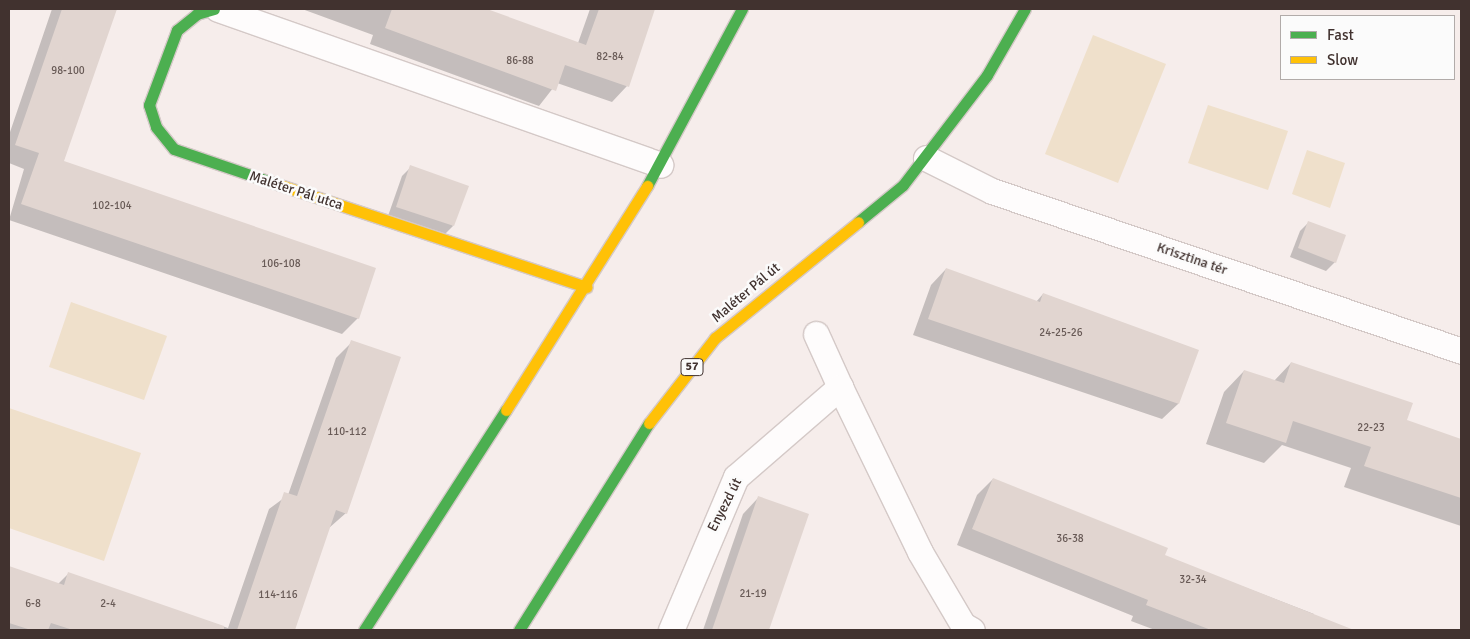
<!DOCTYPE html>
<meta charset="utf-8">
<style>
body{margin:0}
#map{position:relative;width:1470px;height:639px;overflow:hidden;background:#f6edeb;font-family:Signika,sans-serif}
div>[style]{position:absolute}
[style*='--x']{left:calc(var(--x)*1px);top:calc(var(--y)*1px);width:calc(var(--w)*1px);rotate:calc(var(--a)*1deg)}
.green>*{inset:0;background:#efe0cb}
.shadow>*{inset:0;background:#0003}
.building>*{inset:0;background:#e1d5d0}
.roads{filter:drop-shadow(1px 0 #d4c9c7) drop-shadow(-1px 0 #d4c9c7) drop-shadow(0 1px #d4c9c7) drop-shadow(0 -1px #d4c9c7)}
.street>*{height:25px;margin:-12.5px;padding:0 12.5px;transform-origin:12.5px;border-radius:12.5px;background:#fefcfc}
.fast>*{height:11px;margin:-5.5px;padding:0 5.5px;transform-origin:5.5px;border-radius:5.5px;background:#4caf50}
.slow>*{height:11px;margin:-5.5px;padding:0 5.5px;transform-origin:5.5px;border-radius:5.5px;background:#ffc107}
span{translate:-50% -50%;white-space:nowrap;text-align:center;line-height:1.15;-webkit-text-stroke:5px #fbfbfb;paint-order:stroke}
.number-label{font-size:11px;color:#695b57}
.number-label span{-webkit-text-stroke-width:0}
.shield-label span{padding:1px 4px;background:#fbfbfb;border:1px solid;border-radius:4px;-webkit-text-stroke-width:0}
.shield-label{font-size:12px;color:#41322f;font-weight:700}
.street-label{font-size:14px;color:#41322f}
.frame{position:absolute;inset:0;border:10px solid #41322f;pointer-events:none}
.legend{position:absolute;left:1280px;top:15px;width:175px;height:65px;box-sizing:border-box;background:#fbfbfb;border:1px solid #b1aba9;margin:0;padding:6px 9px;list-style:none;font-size:15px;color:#41322f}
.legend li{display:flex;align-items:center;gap:10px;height:25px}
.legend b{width:25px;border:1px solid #b1aba9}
</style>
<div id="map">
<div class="green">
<i style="clip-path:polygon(1093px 35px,1166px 64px,1118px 183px,1045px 154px)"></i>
<i style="clip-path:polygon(1208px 105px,1288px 131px,1268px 190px,1188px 163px)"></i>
<i style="clip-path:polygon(1307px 150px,1345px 163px,1330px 208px,1292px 194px)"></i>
<i style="clip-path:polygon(71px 302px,167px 336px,144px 400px,49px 367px)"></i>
<i style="clip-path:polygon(9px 408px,141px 453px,104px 561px,9px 528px)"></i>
</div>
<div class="shadow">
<i style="clip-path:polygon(52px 9px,115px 9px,63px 162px,358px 318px,342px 334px,9px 220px,24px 169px,9px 163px,9px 135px)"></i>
<i style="clip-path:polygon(302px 9px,484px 9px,578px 43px,590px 9px,654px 9px,627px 86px,612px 102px,557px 83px,539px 106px,370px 44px,373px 35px)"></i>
<i style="clip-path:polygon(411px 167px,453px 226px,444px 235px,388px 216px,402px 176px)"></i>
<i style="clip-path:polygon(1309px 222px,1335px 262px,1326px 271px,1290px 257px,1300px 231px)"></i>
<i style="clip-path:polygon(946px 269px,1036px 302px,1043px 294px,1197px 350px,1178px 404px,1162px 419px,913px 335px,931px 285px)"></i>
<i style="clip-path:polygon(352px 342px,346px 513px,329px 528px,293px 630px,9px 630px,9px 567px,58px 584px,68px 574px,228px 628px,269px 509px,288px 495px,336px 358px)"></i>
<i style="clip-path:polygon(1291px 363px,1406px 421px,1461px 440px,1461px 526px,1344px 487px,1351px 468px,1282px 445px,1264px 463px,1206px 444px,1224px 392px,1244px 371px,1274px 381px)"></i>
<i style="clip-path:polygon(993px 479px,1163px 556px,1314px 614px,1311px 621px,1337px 630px,1155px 630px,1131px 621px,1133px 616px,957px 545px,977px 495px)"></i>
<i style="clip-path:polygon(758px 498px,807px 515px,767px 630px,703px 630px,743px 514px)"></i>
</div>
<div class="building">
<i style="clip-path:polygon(62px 9px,117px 9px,64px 161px,376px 268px,359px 319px,21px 204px,39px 153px,15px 145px)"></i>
<i style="clip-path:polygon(392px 9px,487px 9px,586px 45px,599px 9px,655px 9px,629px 87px,565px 65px,556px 91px,385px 28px)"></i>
<i style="clip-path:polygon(410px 165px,469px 186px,454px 226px,396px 207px)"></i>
<i style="clip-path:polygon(1308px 221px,1346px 235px,1336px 263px,1298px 248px)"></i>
<i style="clip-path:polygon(946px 268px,1040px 302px,1043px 293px,1199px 350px,1179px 404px,928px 319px)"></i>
<i style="clip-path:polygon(351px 340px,401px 357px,347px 514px,336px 510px,295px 630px,237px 630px,284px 492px,297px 496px)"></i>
<i style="clip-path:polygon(1291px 362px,1413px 403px,1407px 420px,1461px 439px,1461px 498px,1364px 466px,1371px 447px,1293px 421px,1286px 443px,1226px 423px,1244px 370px,1284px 383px)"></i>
<i style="clip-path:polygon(993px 478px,1168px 548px,1165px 555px,1354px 630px,1211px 630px,1146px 605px,1148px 600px,972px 529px)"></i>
<i style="clip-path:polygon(758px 496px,809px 514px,769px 630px,712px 630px)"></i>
<i style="clip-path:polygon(9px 566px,64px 585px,68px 572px,224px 626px,224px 630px,73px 630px,51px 623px,48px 630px,31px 630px,9px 623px)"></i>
</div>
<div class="roads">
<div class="street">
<i style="--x:218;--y:9;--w:469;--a:19.4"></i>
<i style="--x:926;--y:158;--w:74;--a:26.6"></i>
<i style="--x:992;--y:191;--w:496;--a:18.8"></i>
<i style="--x:816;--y:334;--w:58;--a:65.6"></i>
<i style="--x:671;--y:630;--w:166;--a:-67"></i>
<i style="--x:736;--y:477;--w:138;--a:-40.9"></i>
<i style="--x:840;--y:387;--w:183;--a:64.1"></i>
<i style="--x:920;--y:552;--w:85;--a:59.5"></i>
<i style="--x:963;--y:625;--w:10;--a:29"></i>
</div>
<div class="fast">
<i style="--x:214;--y:9;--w:18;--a:164"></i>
<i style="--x:197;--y:14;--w:26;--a:141"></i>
<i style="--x:177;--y:30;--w:80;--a:110.5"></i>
<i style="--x:149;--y:105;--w:23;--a:72"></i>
<i style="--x:156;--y:127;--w:28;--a:51"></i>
<i style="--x:174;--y:149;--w:112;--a:18.8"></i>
<i style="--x:647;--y:186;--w:201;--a:-61.8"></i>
<i style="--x:858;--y:222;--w:58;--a:-39.4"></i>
<i style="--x:903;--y:185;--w:138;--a:-52.6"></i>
<i style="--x:987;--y:75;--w:76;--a:-60.1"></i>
<i style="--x:364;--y:630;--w:262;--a:-57.2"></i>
<i style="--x:519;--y:630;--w:244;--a:-57.9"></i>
</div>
<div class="slow">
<i style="--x:280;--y:185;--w:323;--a:18.4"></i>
<i style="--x:506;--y:410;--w:265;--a:-57.8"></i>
<i style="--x:649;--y:423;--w:108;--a:-52.2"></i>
<i style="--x:715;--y:338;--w:184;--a:-39"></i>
</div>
</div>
<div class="number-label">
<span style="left:610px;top:57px">82-84</span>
<span style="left:520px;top:61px">86-88</span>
<span style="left:68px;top:71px">98-100</span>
<span style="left:112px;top:206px">102-104</span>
<span style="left:281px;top:264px">106-108</span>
<span style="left:1061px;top:333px">24-25-26</span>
<span style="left:1371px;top:428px">22-23</span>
<span style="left:347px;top:432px">110-112</span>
<span style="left:1070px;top:539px">36-38</span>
<span style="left:1193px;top:580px">32-34</span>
<span style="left:753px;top:594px">21-19</span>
<span style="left:278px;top:595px">114-116</span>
<span style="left:33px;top:604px">6-8</span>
<span style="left:108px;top:604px">2-4</span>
</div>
<div class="shield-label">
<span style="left:692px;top:367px">57</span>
</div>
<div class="street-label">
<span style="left:296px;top:191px;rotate:18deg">Maléter Pál utca</span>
<span style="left:1192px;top:259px;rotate:19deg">Krisztina tér</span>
<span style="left:746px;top:293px;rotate:-40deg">Maléter Pál út</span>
<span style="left:725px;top:505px;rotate:-63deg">Enyezd út</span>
</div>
<div class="frame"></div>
<ul class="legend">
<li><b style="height:6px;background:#4caf50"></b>Fast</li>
<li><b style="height:6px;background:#ffc107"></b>Slow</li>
</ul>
</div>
